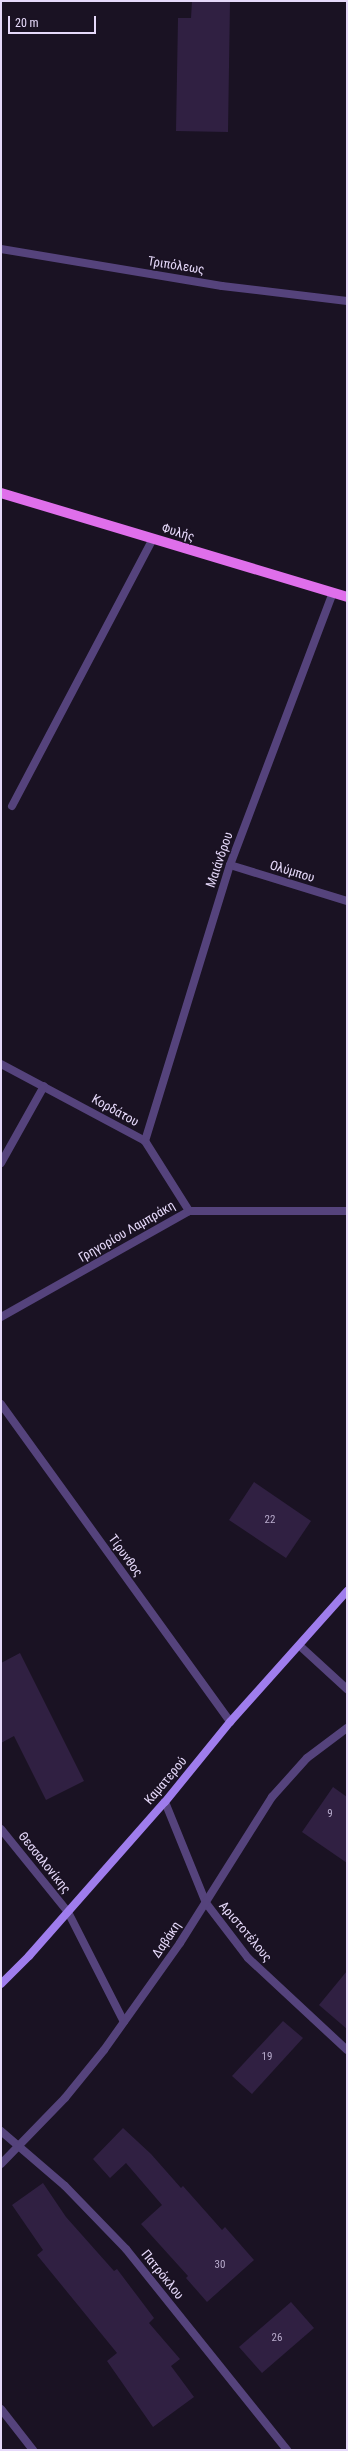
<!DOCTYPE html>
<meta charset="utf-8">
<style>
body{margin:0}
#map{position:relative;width:348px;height:2451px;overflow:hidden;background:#1a1223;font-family:"Roboto Condensed",sans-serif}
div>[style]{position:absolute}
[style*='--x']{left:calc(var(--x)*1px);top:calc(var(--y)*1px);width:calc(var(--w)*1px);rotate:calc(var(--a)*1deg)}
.building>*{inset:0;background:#302042}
.lane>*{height:8px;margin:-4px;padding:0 4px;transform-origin:4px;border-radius:4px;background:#55437c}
.street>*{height:8px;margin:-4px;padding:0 4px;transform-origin:4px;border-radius:4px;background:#55437c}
.secondary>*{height:8px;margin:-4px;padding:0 4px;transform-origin:4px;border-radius:4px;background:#9f7ded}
.primary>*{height:10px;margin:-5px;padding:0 5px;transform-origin:5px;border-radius:5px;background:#df6feb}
span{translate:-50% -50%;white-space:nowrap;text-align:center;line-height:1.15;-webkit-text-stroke:3px #1a1223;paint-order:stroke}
.number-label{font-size:11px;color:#b8abcc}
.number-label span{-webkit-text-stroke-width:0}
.street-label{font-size:13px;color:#e6d9fa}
.frame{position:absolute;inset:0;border:2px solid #e6d9fa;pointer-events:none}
.scale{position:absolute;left:8px;top:16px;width:88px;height:18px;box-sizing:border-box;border:2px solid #e6d9fa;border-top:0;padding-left:5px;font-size:12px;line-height:14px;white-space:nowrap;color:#e6d9fa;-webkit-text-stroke:3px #1a1223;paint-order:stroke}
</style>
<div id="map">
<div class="building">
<i style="clip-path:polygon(192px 1px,230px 1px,228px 132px,176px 131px,178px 18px,191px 18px)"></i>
<i style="clip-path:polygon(254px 1482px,311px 1521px,286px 1558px,229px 1520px)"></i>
<i style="clip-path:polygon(20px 1653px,84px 1781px,46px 1800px,14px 1736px,1px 1743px,1px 1663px)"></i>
<i style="clip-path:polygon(333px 1787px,347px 1797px,347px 1863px,302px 1832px)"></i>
<i style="clip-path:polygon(347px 1971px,347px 2029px,319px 2005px)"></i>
<i style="clip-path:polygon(283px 2021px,303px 2038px,252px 2094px,232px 2076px)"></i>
<i style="clip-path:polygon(123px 2128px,151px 2154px,181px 2188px,183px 2186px,222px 2230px,225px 2227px,254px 2260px,207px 2302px,186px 2278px,188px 2276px,141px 2224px,162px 2205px,126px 2163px,110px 2178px,93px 2159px)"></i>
<i style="clip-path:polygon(43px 2183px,66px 2217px,114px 2271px,117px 2269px,154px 2318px,149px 2323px,180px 2359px,171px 2366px,194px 2397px,153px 2427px,107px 2361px,117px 2353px,37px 2255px,43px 2250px,12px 2205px)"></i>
<i style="clip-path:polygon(291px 2302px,314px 2328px,262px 2373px,239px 2347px)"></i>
</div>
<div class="lane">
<i style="--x:12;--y:806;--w:302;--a:-62.2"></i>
</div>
<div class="street">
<i style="--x:1;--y:249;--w:224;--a:9.5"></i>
<i style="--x:222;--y:286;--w:126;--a:6.8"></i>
<i style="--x:230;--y:865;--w:122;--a:17.1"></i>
<i style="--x:1;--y:1064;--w:163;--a:28.1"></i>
<i style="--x:145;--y:1141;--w:83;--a:57.8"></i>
<i style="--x:145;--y:1141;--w:289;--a:-72.9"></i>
<i style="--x:230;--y:865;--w:291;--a:-69.3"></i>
<i style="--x:1;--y:1163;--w:88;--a:-60.8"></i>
<i style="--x:1;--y:1317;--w:216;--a:-29.4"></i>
<i style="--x:189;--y:1211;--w:158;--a:0"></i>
<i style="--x:1;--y:1404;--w:392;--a:54.2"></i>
<i style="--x:300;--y:1646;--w:64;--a:42.5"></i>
<i style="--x:165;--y:1802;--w:109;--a:67.9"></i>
<i style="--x:206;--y:1903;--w:69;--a:52.6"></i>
<i style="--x:248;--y:1958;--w:135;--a:42.9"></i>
<i style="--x:1;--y:1829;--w:107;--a:51.1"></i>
<i style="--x:68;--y:1912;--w:123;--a:63"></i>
<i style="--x:1;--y:2131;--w:84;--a:40.7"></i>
<i style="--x:65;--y:2186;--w:88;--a:45.9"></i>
<i style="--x:126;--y:2249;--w:258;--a:51.3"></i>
<i style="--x:1;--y:2164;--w:92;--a:-45.9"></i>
<i style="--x:65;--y:2098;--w:62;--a:-50.9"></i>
<i style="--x:104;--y:2050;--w:131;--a:-54.6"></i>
<i style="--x:180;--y:1943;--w:173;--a:-57.8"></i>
<i style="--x:272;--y:1797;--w:52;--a:-48.1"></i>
<i style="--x:307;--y:1758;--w:50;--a:-36.9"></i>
<i style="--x:1;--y:2409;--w:52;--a:52"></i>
</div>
<div class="secondary">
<i style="--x:1;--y:1984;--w:40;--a:-45"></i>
<i style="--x:29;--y:1956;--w:205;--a:-48.6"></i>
<i style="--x:165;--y:1802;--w:103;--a:-50.9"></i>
<i style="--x:230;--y:1722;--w:176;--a:-48.2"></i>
</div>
<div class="primary">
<i style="--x:1;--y:493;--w:361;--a:16.7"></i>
</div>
<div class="number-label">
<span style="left:270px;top:1520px">22</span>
<span style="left:330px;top:1814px">9</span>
<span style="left:267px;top:2057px">19</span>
<span style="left:220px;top:2265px">30</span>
<span style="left:277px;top:2338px">26</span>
</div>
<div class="street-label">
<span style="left:176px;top:266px;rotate:9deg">Τριπόλεως</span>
<span style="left:178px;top:533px;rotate:17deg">Φυλής</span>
<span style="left:220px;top:860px;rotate:-71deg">Μαιάνδρου</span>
<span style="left:292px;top:872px;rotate:17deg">Ολύμπου</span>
<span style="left:115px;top:1111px;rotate:29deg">Κορδάτου</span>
<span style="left:127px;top:1232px;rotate:-30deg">Γρηγορίου Λαμπράκη</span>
<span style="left:125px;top:1556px;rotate:54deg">Τίρυνθος</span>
<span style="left:166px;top:1781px;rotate:-50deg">Καματερού</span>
<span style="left:44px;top:1863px;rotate:51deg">Θεσσαλονίκης</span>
<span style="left:245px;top:1932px;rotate:50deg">Αριστοτέλους</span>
<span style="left:167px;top:1940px;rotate:-56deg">Δαβάκη</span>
<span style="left:162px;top:2275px;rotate:51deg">Πατρόκλου</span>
</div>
<div class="frame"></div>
<div class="scale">20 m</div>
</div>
